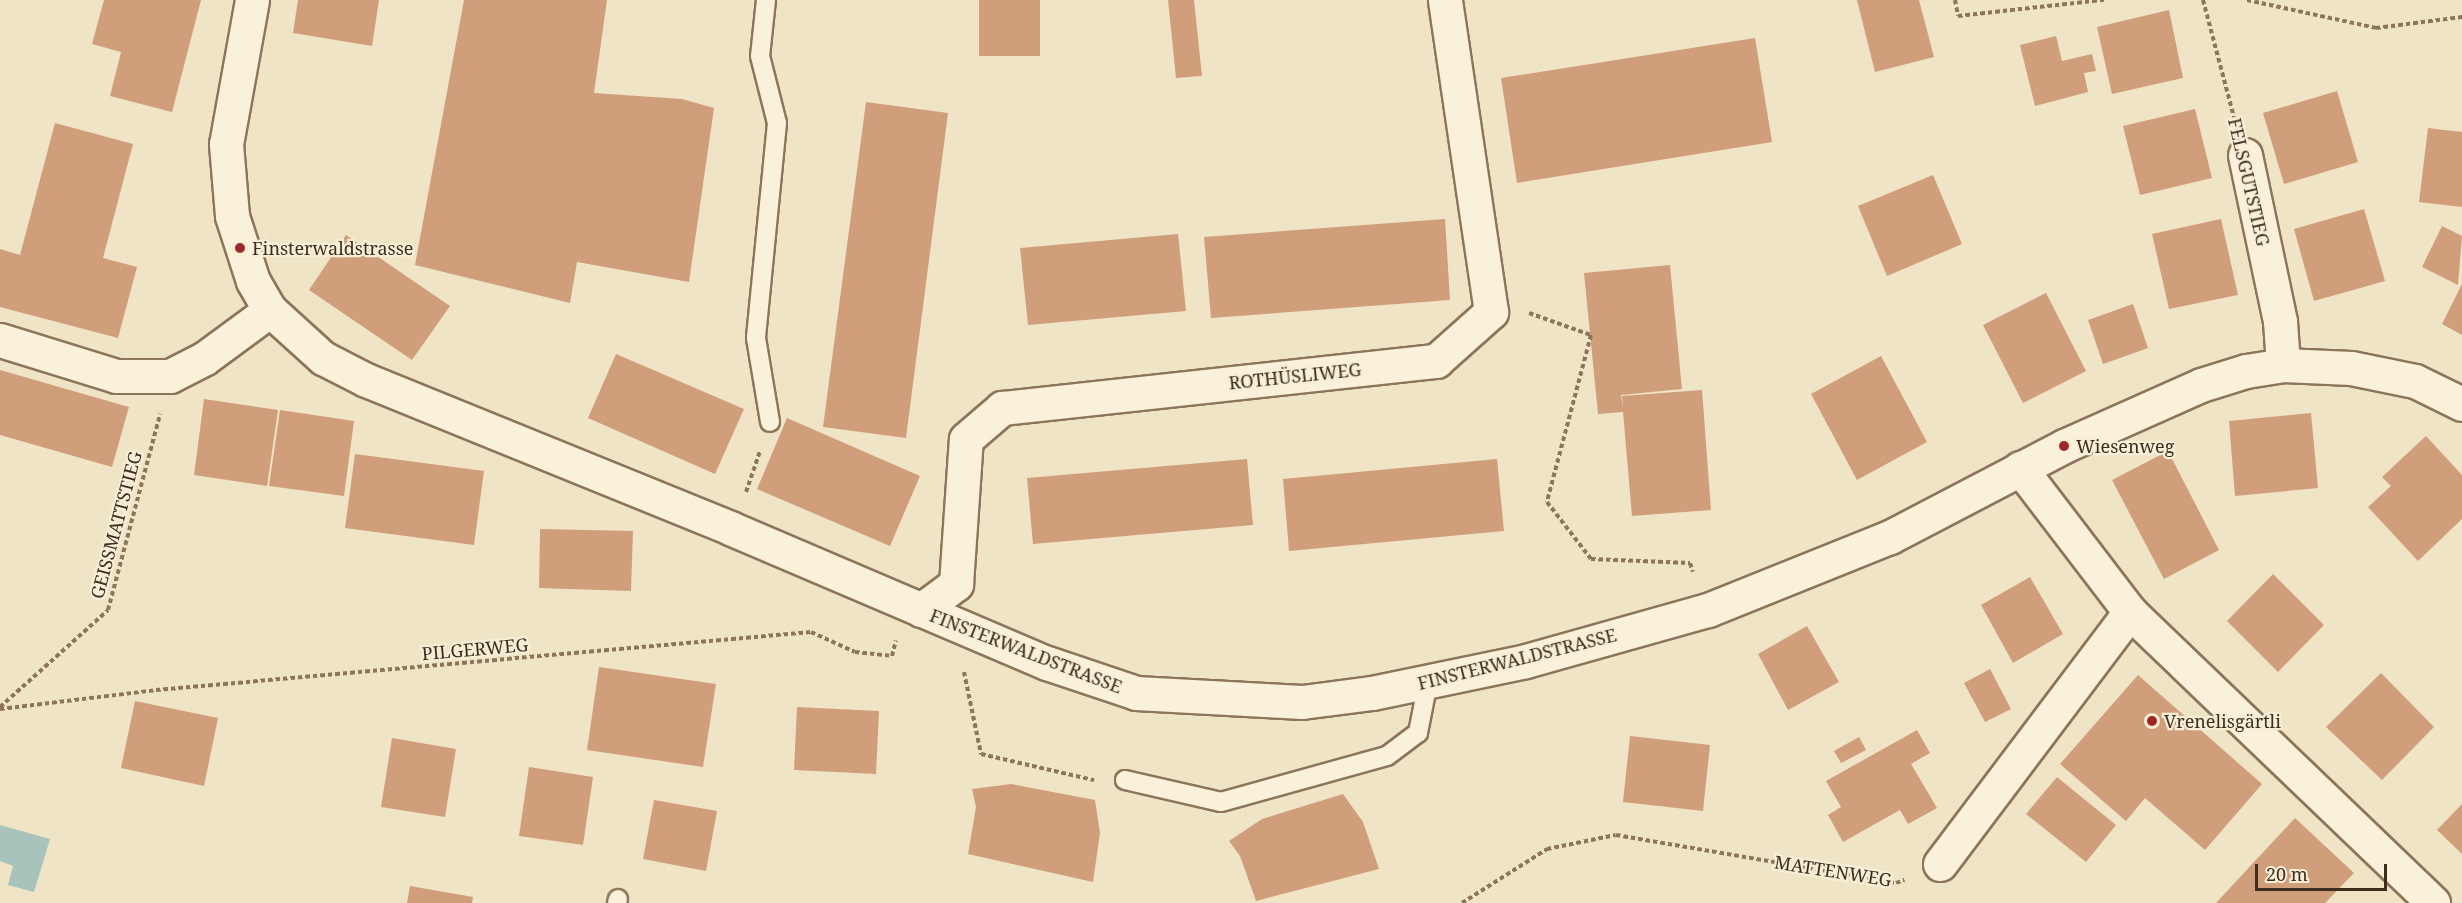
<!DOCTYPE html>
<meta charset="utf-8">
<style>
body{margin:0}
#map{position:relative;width:2462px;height:903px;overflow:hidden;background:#f0e4c6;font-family:"Noto Serif",serif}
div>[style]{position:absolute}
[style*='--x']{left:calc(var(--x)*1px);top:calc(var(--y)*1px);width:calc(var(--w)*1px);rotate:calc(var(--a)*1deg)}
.water>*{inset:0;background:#a7c3bb}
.building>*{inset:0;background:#d09e7a}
.path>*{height:4px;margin-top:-2px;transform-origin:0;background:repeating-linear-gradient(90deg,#8c755a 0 4.5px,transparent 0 7.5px)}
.roads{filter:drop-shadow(2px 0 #8c755a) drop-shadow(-2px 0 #8c755a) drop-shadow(0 2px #8c755a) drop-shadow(0 -2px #8c755a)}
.service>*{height:18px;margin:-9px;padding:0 9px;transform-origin:9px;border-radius:9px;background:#faf1da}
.minor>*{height:33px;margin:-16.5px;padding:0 16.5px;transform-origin:16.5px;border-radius:16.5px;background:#faf1da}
.dots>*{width:16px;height:16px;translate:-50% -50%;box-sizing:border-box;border:3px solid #f7eed6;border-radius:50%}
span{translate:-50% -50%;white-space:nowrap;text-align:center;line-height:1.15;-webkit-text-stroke:4.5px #f7eed6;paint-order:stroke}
.street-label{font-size:18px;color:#3c2d1f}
.poi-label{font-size:18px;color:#3c2d1f}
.left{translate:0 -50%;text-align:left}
.scale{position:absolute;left:2255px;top:864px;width:132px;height:27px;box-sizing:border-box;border:3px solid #3c2d1f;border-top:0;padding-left:8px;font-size:18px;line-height:21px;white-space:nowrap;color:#3c2d1f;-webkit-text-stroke:4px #f7eed6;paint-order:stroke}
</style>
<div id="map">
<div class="water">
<i style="clip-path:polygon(0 825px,50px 839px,34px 892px,8px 885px,13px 866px,0 861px)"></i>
</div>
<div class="building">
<i style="clip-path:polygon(104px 0,201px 0,172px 112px,110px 96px,121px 52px,92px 44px)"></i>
<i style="clip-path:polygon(298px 0,379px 0,372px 46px,293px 33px)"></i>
<i style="clip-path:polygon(464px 0,607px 0,594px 93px,682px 99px,714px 108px,689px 282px,577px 262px,570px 303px,415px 265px)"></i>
<i style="clip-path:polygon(979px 0,1040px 0,1040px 56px,979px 56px)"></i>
<i style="clip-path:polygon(1168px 0,1194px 0,1202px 76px,1176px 78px)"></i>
<i style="clip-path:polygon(1857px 0,1919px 0,1934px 57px,1875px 72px)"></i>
<i style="clip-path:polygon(2169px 10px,2183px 78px,2112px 94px,2097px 27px)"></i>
<i style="clip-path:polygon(2056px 36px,2062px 61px,2092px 54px,2096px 71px,2084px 73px,2088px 92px,2035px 106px,2020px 45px)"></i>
<i style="clip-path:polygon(1755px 38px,1772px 142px,1517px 183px,1501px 78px)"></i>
<i style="clip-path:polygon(2337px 91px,2358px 162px,2284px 184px,2263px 113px)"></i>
<i style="clip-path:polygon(866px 102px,948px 113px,906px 438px,823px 427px)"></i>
<i style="clip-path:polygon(2195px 109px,2212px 178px,2140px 195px,2123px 126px)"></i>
<i style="clip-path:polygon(55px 123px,133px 144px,103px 258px,137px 267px,118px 338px,0 307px,0 249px,20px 255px)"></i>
<i style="clip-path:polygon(2428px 128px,2462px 132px,2462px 207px,2419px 202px)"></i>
<i style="clip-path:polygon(1933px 175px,1962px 244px,1887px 276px,1858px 206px)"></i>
<i style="clip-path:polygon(2364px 209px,2385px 281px,2314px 301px,2294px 229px)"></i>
<i style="clip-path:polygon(1445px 219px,1450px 300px,1211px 318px,1204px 237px)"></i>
<i style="clip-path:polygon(2221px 219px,2238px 295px,2169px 309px,2152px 234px)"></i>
<i style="clip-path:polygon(2442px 226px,2462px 236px,2458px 285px,2422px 267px)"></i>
<i style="clip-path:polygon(1178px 234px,1186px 311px,1028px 325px,1020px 248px)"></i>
<i style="clip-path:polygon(346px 235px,450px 306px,412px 360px,309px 290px)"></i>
<i style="clip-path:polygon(1670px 265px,1682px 389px,1621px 395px,1623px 408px,1622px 396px,1702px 390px,1711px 510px,1632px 516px,1623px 412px,1598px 414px,1584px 273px)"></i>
<i style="clip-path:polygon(2462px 284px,2462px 335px,2442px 324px)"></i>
<i style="clip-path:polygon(2046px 293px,2086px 371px,2023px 403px,1983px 325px)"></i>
<i style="clip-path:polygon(2133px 304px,2148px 348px,2103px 364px,2088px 320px)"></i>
<i style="clip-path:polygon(616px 354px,744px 409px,715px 474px,588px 418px)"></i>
<i style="clip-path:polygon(1881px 356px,1927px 442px,1857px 480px,1811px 394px)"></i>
<i style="clip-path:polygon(0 370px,129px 407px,112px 467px,0 435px)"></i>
<i style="clip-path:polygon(204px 399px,278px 410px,267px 486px,194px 475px)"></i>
<i style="clip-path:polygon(280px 410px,354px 421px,344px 496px,269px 486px)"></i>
<i style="clip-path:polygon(2311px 413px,2318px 488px,2235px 496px,2229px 421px)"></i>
<i style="clip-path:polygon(787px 418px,920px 476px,890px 546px,757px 489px)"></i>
<i style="clip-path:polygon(2426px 436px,2462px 475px,2462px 519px,2418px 561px,2368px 507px,2391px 486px,2382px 477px)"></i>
<i style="clip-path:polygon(2168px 451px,2219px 550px,2164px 579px,2112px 480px)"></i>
<i style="clip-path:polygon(355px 454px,484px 471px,474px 545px,345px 528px)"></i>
<i style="clip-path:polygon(1247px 459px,1253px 525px,1033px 544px,1027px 478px)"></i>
<i style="clip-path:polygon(1497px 459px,1504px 531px,1289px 551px,1283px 479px)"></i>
<i style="clip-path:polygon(540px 529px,633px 531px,631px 591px,539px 588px)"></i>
<i style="clip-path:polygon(2273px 574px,2324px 625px,2278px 672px,2227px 621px)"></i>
<i style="clip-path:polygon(2030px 577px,2063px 634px,2013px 663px,1981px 605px)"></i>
<i style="clip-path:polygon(1807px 626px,1839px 682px,1788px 710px,1758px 654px)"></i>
<i style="clip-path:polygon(599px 667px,716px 684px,703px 767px,587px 750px)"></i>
<i style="clip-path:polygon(1990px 669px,2011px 709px,1985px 722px,1964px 683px)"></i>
<i style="clip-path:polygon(2381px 673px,2434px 727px,2382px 780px,2326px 727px)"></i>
<i style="clip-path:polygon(2138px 675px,2262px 784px,2205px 850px,2145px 798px,2126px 821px,2060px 764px)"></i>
<i style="clip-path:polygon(135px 701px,218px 718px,204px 786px,121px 768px)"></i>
<i style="clip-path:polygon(797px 707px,879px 711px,876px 774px,794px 770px)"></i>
<i style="clip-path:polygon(1917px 730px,1930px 753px,1911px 764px,1937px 808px,1908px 824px,1900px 810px,1843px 842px,1828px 815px,1841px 807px,1826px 781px)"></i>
<i style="clip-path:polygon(1630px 736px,1710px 745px,1703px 811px,1623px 802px)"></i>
<i style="clip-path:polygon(1859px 737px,1866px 750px,1841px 763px,1834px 751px)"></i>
<i style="clip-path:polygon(392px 738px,456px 749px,445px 817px,381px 807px)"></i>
<i style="clip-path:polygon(529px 767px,593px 777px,583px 845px,519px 836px)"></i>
<i style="clip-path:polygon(2057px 777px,2116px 825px,2086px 862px,2026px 814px)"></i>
<i style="clip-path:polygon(1011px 784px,1095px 800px,1100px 833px,1093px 882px,968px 854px,976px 807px,972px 789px)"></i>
<i style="clip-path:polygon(1343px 794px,1363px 822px,1379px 869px,1256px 901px,1240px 856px,1229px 841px,1262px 819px)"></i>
<i style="clip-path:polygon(654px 800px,717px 811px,706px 871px,643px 859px)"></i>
<i style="clip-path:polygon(2462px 804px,2462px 854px,2437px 830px)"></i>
<i style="clip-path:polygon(2295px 818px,2354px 873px,2325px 903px,2216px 903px)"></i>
<i style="clip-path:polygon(410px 886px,473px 897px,472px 903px,407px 903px)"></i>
</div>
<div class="path">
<i style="--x:1955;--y:0;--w:16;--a:79"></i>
<i style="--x:1958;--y:16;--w:147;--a:-6.3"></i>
<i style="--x:2203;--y:0;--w:121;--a:75.2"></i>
<i style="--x:2247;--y:0;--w:132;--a:12.2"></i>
<i style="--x:2376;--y:28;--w:87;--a:-7.3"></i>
<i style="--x:1529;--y:313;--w:66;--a:19.5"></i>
<i style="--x:1591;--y:335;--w:173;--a:104.8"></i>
<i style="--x:1547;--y:502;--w:72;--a:52.3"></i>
<i style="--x:1591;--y:559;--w:99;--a:2.3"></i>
<i style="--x:1690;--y:563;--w:9;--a:72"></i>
<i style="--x:746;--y:492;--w:43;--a:-71.1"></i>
<i style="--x:964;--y:672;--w:84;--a:78.3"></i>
<i style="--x:981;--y:754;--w:116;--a:13"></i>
<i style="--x:0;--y:707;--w:145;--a:-41.9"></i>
<i style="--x:108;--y:610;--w:203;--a:-75.1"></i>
<i style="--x:0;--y:709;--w:157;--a:-6.9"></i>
<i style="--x:156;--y:690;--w:658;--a:-5.06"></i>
<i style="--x:811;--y:632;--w:48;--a:24.4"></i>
<i style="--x:855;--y:652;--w:37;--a:6"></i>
<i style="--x:892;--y:656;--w:16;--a:-76"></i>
<i style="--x:1462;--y:903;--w:101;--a:-32.4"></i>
<i style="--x:1547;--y:849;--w:70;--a:-11.5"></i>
<i style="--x:1616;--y:835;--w:284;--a:9.7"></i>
<i style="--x:1896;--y:883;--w:9;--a:-21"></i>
</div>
<div class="roads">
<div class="service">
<i style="--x:766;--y:0;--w:56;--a:96.1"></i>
<i style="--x:760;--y:56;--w:69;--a:75.8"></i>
<i style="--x:777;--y:123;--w:216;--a:95.6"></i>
<i style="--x:756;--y:338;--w:85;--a:80.5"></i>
<i style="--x:1125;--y:780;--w:98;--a:12.9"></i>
<i style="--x:1221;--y:802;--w:172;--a:-15.5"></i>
<i style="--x:1387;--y:756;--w:39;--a:-37"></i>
<i style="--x:1418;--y:733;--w:52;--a:-78.9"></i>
<i style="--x:617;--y:903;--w:4;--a:-76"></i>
</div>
<div class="minor">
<i style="--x:252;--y:0;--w:146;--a:100.2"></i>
<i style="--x:226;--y:144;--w:72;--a:85.2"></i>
<i style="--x:232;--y:216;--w:68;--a:72.1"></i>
<i style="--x:253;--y:281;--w:34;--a:60"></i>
<i style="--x:270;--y:310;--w:72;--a:42.2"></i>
<i style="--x:323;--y:358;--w:48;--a:27.1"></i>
<i style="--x:366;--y:380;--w:393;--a:22.1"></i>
<i style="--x:730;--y:528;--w:345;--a:23.1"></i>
<i style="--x:1047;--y:663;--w:94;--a:18.6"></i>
<i style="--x:1136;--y:693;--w:166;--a:3.1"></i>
<i style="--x:1302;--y:702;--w:71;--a:-7.3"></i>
<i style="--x:1372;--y:693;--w:157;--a:-11.7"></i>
<i style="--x:1526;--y:661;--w:189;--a:-15.7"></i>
<i style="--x:1708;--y:610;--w:196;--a:-21.9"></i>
<i style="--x:1890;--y:537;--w:196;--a:-27.6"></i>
<i style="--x:2064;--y:446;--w:150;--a:-24"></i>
<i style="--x:2201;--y:385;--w:47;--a:-17.3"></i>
<i style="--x:2246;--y:371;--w:37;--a:-9"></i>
<i style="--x:2283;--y:365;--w:68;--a:2.5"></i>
<i style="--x:2351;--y:368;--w:65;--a:11.5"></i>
<i style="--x:2415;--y:381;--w:52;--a:26.1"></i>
<i style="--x:2245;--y:155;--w:170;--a:78.1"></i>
<i style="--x:2280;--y:321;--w:44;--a:86.1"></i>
<i style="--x:0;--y:340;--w:121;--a:17.2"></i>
<i style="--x:116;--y:376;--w:54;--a:0"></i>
<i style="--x:170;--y:376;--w:39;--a:-27"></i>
<i style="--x:205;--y:358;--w:81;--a:-36.4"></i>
<i style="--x:2020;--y:468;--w:181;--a:52.6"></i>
<i style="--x:2130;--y:612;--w:420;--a:43.8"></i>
<i style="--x:921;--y:610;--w:44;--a:-36.6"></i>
<i style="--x:956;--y:584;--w:145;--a:-86.1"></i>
<i style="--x:966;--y:439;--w:48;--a:-40.7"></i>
<i style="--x:1002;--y:408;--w:437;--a:-6.2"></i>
<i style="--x:1436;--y:361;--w:74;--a:-41.7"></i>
<i style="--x:1491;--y:312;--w:315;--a:-98.4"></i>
<i style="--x:1940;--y:864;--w:316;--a:-53"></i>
</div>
</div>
<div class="dots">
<i style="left:240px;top:248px;background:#9e2828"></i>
<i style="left:2064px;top:446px;background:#9e2828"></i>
<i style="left:2152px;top:721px;background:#9e2828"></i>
</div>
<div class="street-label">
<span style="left:2249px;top:182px;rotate:77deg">FELSGUTSTIEG</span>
<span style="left:1295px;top:376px;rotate:-6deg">ROTHÜSLIWEG</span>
<span style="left:116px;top:525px;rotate:-75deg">GEISSMATTSTIEG</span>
<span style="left:475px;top:649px;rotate:-5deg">PILGERWEG</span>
<span style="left:1026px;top:651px;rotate:21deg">FINSTERWALDSTRASSE</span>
<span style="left:1517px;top:659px;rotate:-14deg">FINSTERWALDSTRASSE</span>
<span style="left:1833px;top:871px;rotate:9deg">MATTENWEG</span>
</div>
<div class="poi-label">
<span class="left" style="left:252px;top:248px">Finsterwaldstrasse</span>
<span class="left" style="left:2076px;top:446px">Wiesenweg</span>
<span class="left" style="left:2164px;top:721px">Vrenelisgärtli</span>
</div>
<div class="scale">20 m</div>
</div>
